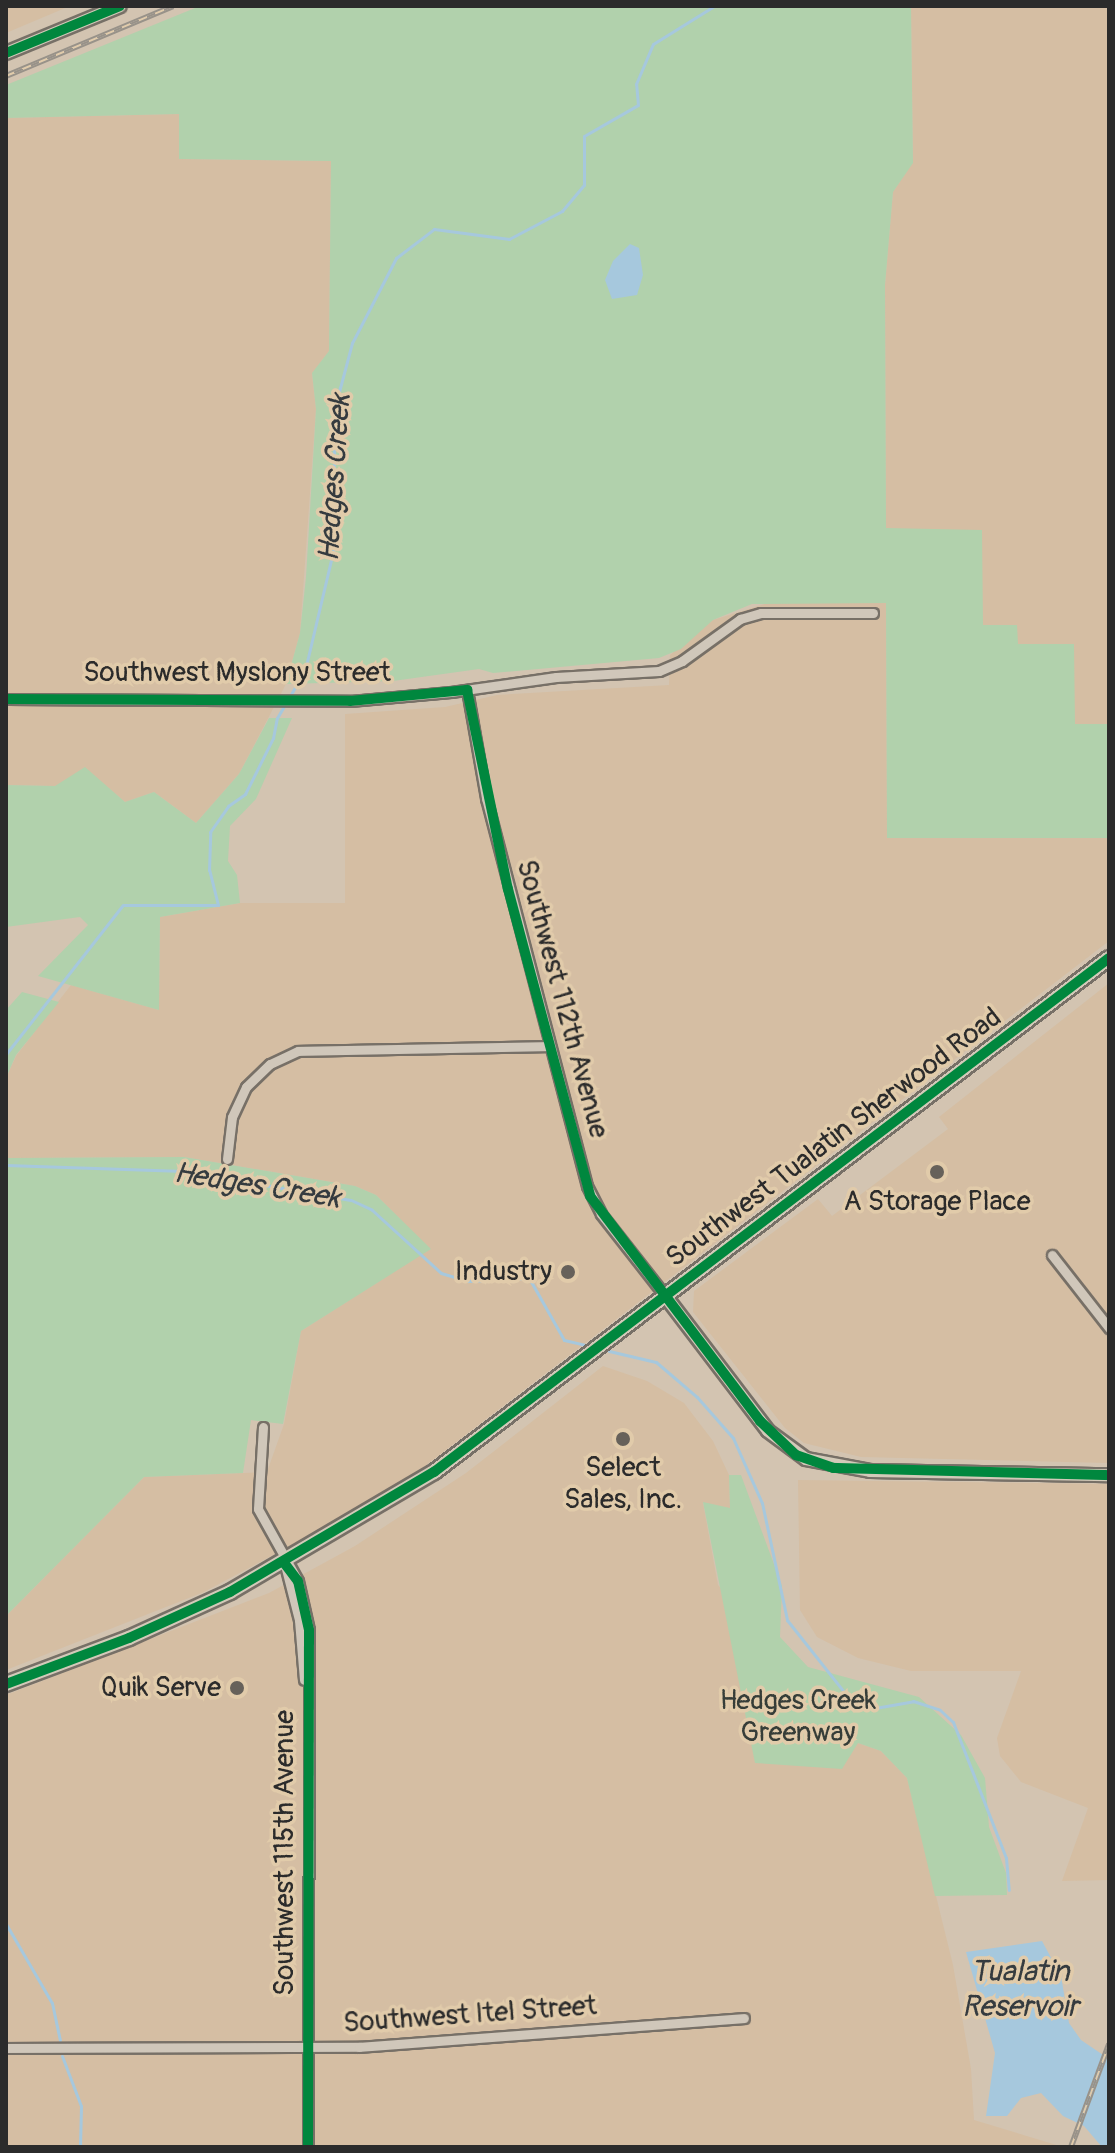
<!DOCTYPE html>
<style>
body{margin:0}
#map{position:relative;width:1115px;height:2153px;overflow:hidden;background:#d3c4b1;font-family:Pangolin,sans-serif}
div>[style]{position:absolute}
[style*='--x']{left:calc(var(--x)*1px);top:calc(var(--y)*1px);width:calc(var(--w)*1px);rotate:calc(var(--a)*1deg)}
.built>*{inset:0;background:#d5bea3}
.green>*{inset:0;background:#b1d1ac}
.water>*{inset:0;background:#a6c8dd}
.stream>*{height:3px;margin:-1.5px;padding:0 1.5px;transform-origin:1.5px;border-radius:1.5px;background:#a6c8dd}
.roads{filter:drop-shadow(2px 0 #777067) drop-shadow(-2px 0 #777067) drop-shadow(0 2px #777067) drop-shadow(0 -2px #777067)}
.minor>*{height:9px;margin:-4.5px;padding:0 4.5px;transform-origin:4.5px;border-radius:4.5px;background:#d0c7ba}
.major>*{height:12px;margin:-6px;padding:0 6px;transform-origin:6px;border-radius:6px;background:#d3cab9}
.highway>*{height:14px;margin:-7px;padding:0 7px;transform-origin:7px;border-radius:7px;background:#d3cab9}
.rail>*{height:6px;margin-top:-3px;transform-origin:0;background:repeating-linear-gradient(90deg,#e1cbaa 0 9px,#989289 0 18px);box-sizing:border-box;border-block:2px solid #989289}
.cycleway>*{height:10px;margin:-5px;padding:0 5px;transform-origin:5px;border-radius:5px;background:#00873e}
.dots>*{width:22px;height:22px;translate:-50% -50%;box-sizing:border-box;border:4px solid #e1cbaa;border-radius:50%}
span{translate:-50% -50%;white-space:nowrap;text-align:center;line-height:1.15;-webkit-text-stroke:7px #e1cbaa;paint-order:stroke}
.street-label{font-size:28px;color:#2b2b2b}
.poi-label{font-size:28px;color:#2b2b2b}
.right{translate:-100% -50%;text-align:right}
.park-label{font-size:28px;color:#363d38}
.water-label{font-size:30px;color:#353b3f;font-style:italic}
.frame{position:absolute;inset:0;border:8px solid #2b2b2b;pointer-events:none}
</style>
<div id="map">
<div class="built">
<i style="clip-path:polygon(6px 6px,70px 6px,6px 33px)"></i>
<i style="clip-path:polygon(911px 6px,1109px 6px,1109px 724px,1075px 724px,1017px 644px,983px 626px,886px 529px,885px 285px,893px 192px,913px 162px)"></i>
<i style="clip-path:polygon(179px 114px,179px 159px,331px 161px,329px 351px,312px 374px,316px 409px,300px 633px,286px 684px,239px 774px,196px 823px,154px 792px,125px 802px,85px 768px,56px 786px,6px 785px,6px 118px)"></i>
<i style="clip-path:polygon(768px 603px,886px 603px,887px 837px,1109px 838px,1109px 941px,425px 1466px,326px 1527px,204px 1592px,6px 1670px,6px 1616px,144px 1477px,267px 1472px,284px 1424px,301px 1331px,430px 1249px,376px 1195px,355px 1186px,184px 1157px,6px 1158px,6px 1078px,16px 1056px,71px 985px,159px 1010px,160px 917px,240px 903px,345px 903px,345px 714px,445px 707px,497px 695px,669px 685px,670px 655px,713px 620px)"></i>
<i style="clip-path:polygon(1109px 983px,1109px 1463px,861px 1457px,804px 1443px,785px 1428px,693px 1312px,694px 1291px,818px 1199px,832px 1216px,948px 1129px,939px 1117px)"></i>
<i style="clip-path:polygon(603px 1366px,647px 1381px,684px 1403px,713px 1441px,729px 1475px,730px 1509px,703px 1503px,718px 1585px,858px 1743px,881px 1751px,907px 1778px,953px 1965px,971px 2069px,974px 2120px,1063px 2147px,6px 2147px,6px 1695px,269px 1593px,355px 1546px,466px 1473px)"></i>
<i style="clip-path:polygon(798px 1480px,1109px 1484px,1109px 1880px,1062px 1881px,1088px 1808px,1021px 1782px,1000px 1756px,997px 1738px,1021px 1671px,911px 1671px,858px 1658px,817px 1637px,800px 1610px)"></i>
</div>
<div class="green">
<i style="clip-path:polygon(200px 6px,911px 6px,913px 163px,893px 192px,885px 285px,886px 528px,982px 530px,983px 625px,1017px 625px,1018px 644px,1074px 644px,1075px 724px,1109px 724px,1109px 838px,887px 838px,886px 603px,752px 604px,713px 620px,681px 649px,659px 658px,493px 673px,479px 669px,393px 681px,286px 684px,300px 633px,306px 577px,316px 409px,312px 373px,329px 351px,331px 161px,179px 159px,179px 114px,6px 118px,6px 85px)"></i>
<i style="clip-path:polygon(269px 718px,292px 718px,256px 799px,230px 826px,228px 861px,237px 875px,240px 903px,160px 917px,159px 1010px,38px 976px,88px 925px,80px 917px,6px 927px,6px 785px,55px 786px,85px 767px,125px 802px,154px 792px,196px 823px,239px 774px)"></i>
<i style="clip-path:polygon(22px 992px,59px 1002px,16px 1055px,6px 1078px,6px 1010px)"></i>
<i style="clip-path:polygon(184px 1157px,355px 1186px,376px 1195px,431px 1249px,301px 1331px,283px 1424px,251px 1420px,243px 1473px,144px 1477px,6px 1616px,6px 1158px)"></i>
<i style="clip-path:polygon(729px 1475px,741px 1475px,782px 1586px,780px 1637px,808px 1667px,919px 1697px,961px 1735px,985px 1778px,989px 1827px,1006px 1873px,1007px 1895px,935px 1896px,907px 1778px,881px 1751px,858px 1743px,842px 1769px,755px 1763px,703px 1502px,730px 1508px)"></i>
</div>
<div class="water">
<i style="clip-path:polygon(630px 244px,639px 248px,643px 275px,637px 295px,612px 299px,605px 280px,613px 261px)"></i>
<i style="clip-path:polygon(1042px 1941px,1061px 1976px,1069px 2023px,1081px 2040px,1109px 2059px,1109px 2147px,1102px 2147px,1084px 2126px,1063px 2116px,1041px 2093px,1021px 2098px,1007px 2116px,986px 2116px,995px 2053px,966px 1952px)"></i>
</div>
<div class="stream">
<i style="--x:6;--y:1054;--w:189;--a:-51.9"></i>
<i style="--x:123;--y:905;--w:95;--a:0"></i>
<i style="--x:218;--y:905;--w:36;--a:-104"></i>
<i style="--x:209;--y:870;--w:38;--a:-88"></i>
<i style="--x:210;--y:832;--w:32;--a:-55"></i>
<i style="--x:228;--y:806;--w:21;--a:-35"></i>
<i style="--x:245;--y:794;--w:63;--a:-63.4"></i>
<i style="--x:273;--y:738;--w:20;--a:-79"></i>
<i style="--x:277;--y:718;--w:56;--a:-59.7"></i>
<i style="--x:305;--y:670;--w:126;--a:-76.7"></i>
<i style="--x:334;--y:547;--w:129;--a:-90"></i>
<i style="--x:334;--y:418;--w:31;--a:-79"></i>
<i style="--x:340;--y:388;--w:47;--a:-75.1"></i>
<i style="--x:352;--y:343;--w:96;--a:-62.6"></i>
<i style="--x:396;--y:258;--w:48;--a:-37.3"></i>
<i style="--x:434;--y:229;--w:76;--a:7.6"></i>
<i style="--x:509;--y:239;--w:60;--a:-27.8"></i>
<i style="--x:562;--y:211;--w:34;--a:-50"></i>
<i style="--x:584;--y:185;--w:49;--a:-90"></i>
<i style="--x:584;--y:136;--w:62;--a:-29.9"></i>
<i style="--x:638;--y:105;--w:21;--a:-95"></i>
<i style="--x:636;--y:84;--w:43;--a:-67"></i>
<i style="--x:653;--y:44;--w:72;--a:-31.9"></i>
<i style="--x:6;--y:1165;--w:178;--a:1.9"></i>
<i style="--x:184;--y:1171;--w:169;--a:9.9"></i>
<i style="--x:351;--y:1200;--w:23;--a:25"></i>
<i style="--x:372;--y:1210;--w:93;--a:42.4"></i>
<i style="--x:441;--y:1273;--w:28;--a:17"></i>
<i style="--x:468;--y:1281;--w:61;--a:-2.8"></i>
<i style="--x:529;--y:1278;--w:71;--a:60.6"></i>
<i style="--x:564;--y:1340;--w:26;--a:13"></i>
<i style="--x:609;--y:1351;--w:48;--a:13.2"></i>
<i style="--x:656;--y:1362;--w:54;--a:40.5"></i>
<i style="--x:697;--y:1397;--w:55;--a:48.7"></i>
<i style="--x:733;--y:1438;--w:71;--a:66"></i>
<i style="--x:762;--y:1503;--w:120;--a:77.9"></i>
<i style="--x:787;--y:1620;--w:92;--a:51.6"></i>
<i style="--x:844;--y:1692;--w:35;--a:27"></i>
<i style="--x:875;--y:1708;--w:39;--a:-10"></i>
<i style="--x:913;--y:1701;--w:28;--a:18"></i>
<i style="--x:940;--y:1710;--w:18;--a:43"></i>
<i style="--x:953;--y:1722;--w:146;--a:68.7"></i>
<i style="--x:1006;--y:1858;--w:32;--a:85"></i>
<i style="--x:6;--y:1924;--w:91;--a:59.8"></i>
<i style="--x:52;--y:2003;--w:38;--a:78"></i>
<i style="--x:62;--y:2056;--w:53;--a:69.2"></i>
<i style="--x:81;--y:2106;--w:41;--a:91.4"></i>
</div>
<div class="roads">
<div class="minor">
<i style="--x:467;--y:690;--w:110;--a:80"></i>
<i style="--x:486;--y:798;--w:401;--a:75.4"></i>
<i style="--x:587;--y:1186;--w:31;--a:63"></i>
<i style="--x:601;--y:1214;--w:105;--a:51.9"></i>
<i style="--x:6;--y:699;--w:344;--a:0.3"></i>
<i style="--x:350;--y:701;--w:101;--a:-5.1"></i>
<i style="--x:451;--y:692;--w:106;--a:-8.1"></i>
<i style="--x:556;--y:677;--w:103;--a:-3.3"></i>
<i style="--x:659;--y:671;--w:25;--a:-23"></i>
<i style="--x:682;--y:661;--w:72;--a:-35.9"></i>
<i style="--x:740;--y:619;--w:22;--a:-16"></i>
<i style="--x:761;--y:613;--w:112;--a:0"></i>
<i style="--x:227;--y:1159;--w:42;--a:-83.2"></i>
<i style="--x:232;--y:1117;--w:33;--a:-65"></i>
<i style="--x:246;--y:1087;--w:33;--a:-44"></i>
<i style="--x:270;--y:1064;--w:31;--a:-25"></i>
<i style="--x:298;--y:1051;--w:251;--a:-1.1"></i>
<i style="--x:1052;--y:1255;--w:93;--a:52"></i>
<i style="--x:263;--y:1427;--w:82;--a:93.5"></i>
<i style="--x:258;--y:1509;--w:82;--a:60.9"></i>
<i style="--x:298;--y:1581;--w:50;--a:77.3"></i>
<i style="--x:309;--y:1630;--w:517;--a:90.11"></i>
<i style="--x:285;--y:1565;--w:57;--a:75.7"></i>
<i style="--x:299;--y:1620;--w:60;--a:85.2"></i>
<i style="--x:6;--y:2048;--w:353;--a:-0.2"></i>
<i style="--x:359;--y:2047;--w:386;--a:-4.3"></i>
</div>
<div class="major">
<i style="--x:6;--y:53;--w:123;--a:-22.4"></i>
<i style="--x:666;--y:1297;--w:168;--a:52.7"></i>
<i style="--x:768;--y:1431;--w:47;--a:36.4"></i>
<i style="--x:806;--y:1459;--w:65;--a:10.6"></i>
<i style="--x:870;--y:1471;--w:239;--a:1"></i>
</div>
<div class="highway">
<i style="--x:6;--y:1684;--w:131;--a:-20.5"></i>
<i style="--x:129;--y:1638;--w:111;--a:-24.5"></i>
<i style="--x:230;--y:1592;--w:237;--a:-30.5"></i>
<i style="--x:434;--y:1472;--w:848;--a:-37.29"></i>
</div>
</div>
<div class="rail">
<i style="--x:6;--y:76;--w:181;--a:-22.7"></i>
<i style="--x:1071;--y:2147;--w:110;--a:-69.7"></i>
</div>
<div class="cycleway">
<i style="--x:6;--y:53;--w:123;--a:-22.4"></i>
<i style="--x:6;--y:699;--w:344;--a:0.3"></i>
<i style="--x:350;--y:701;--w:118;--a:-5.4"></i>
<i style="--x:467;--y:690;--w:203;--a:78.4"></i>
<i style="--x:508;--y:889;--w:318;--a:75"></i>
<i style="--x:590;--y:1196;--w:282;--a:52.9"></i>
<i style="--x:760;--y:1421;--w:50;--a:43.4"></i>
<i style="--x:796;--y:1455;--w:39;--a:19"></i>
<i style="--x:833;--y:1468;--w:276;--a:1.5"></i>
<i style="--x:285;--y:1564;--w:21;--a:53"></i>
<i style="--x:298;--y:1581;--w:50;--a:77.3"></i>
<i style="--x:309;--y:1630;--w:517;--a:90.11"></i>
<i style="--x:6;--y:1684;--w:131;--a:-20.5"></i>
<i style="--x:129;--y:1638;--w:111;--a:-24.5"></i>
<i style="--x:230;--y:1592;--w:237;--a:-30.5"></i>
<i style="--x:434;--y:1472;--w:848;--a:-37.29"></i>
</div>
<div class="dots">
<i style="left:937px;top:1172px;background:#66615a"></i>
<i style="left:568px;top:1272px;background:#66615a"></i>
<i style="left:623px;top:1439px;background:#66615a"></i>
<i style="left:237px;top:1688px;background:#66615a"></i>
</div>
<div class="street-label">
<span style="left:237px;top:673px">Southwest Myslony Street</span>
<span style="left:562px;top:999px;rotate:75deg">Southwest 112th Avenue</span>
<span style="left:834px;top:1138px;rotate:-37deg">Southwest Tualatin Sherwood Road</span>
<span style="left:285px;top:1853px;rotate:-90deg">Southwest 115th Avenue</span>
<span style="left:470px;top:2015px;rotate:-4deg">Southwest Itel Street</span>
</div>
<div class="poi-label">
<span style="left:937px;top:1202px">A Storage Place</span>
<span class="right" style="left:552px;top:1272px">Industry</span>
<span style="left:623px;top:1484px">Select<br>Sales, Inc.</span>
<span class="right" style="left:221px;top:1688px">Quik Serve</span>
</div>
<div class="park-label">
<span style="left:798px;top:1717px">Hedges Creek<br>Greenway</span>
</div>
<div class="water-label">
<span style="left:335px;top:478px;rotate:-86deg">Hedges Creek</span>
<span style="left:257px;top:1186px;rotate:9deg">Hedges Creek</span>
<span style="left:1020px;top:1989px">Tualatin<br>Reservoir</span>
</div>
<div class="frame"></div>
</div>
